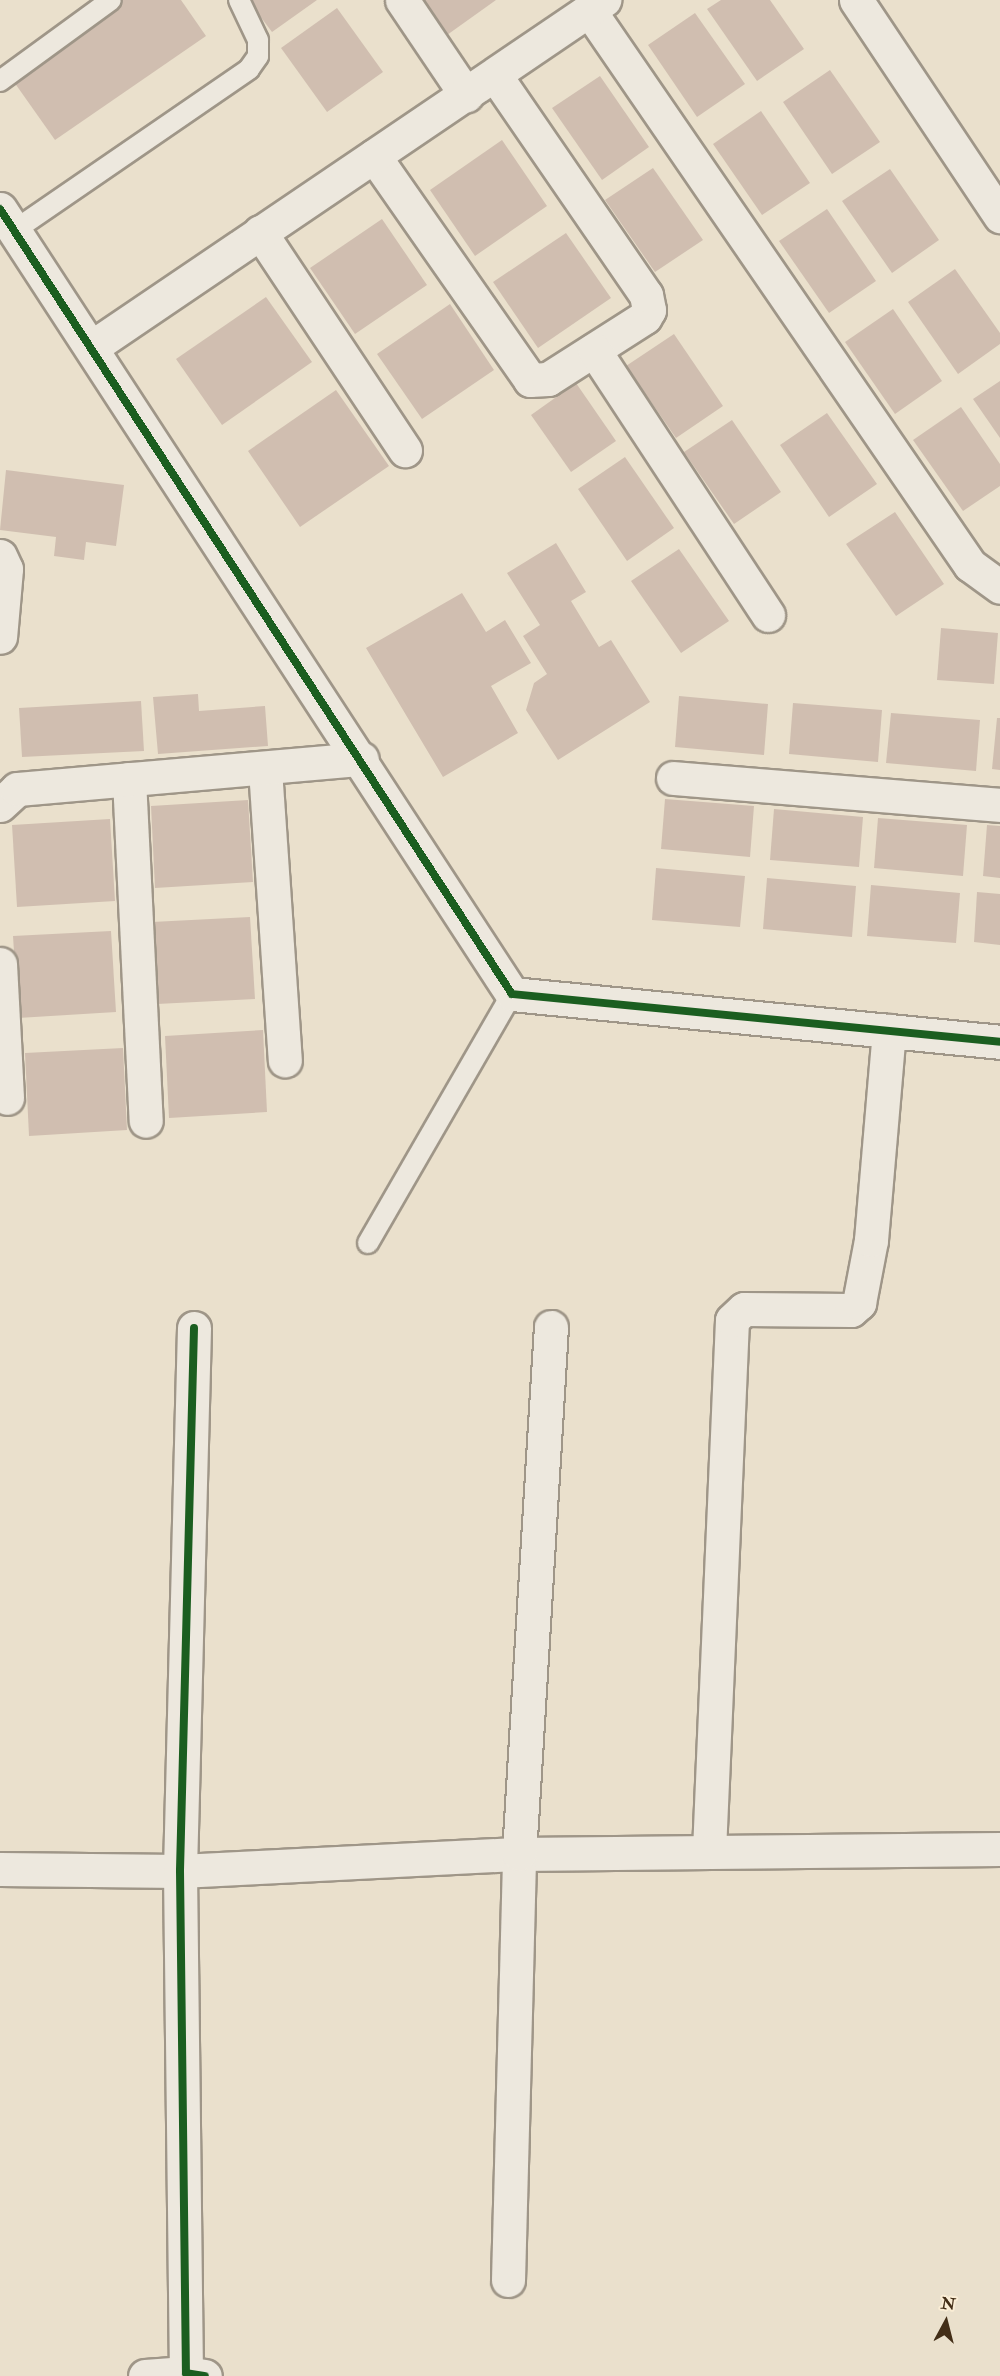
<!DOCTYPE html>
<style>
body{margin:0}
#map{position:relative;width:1000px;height:2376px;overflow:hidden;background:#eae0cc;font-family:"IM FELL Double Pica",serif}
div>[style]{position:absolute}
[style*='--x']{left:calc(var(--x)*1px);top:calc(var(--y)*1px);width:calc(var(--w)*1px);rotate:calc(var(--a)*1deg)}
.building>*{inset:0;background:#d0beb0}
.roads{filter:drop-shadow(2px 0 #9f9688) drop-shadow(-2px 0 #9f9688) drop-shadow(0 2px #9f9688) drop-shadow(0 -2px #9f9688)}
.service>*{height:20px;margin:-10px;padding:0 10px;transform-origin:10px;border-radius:10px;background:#ede8de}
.minor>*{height:33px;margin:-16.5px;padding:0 16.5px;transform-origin:16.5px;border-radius:16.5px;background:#ede8de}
.cycleway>*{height:8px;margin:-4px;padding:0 4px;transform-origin:4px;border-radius:4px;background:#1b5e20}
span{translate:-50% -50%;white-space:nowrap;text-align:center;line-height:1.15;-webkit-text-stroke:4.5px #faedd5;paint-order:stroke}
.north{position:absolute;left:916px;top:2292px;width:60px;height:60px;-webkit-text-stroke:4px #faedd5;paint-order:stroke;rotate:7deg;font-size:16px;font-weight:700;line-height:24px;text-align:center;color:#432e17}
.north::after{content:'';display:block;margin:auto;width:21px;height:27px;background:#432e17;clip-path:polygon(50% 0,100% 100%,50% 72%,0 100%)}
</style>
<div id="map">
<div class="building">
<i style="clip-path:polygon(98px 0,181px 0,206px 36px,55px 140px,2px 65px)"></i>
<i style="clip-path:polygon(248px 0,317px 0,272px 32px)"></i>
<i style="clip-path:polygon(411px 0,496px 0,440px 40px)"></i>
<i style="clip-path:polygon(721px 0,770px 0,804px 49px,757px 81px,707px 9px)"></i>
<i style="clip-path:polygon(337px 8px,383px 72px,327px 112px,281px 48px)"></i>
<i style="clip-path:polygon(695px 13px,745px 84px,697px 117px,648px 45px)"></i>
<i style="clip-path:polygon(830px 70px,880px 142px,832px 174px,783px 102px)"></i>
<i style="clip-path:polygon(600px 76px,649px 147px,602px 180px,552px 108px)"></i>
<i style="clip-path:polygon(761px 111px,810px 183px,762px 215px,713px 144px)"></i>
<i style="clip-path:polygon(502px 140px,547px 206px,475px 256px,430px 190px)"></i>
<i style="clip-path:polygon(653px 168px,703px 240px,655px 272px,605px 200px)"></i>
<i style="clip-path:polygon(890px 169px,939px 240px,892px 273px,842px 201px)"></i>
<i style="clip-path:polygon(827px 209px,876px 281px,829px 313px,779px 241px)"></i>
<i style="clip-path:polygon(382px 219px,427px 285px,355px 334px,310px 268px)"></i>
<i style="clip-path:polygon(566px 233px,611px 298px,538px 348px,493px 282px)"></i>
<i style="clip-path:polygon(955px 269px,1000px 333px,1000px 344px,958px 374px,908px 302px)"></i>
<i style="clip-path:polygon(266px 297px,312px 362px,222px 425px,176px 359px)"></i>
<i style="clip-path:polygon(450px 304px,494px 370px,422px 419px,377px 354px)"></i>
<i style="clip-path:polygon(893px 309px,942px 381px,895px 414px,845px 342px)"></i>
<i style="clip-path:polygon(674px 334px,723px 406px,676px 438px,626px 366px)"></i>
<i style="clip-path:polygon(1000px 381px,1000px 438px,973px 399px)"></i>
<i style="clip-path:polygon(576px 383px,616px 441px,571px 472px,531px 415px)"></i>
<i style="clip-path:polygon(336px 390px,389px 466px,300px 527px,248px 451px)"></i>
<i style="clip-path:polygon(961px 407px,1000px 464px,1000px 486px,963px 511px,913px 440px)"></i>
<i style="clip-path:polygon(827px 413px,877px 484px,829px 517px,780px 445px)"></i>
<i style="clip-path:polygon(732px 420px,781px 492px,734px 524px,684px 452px)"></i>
<i style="clip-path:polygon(625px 457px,674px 528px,627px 561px,578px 489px)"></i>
<i style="clip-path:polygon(6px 470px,124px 485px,116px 546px,86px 542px,84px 560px,54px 556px,56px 537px,0 530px)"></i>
<i style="clip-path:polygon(895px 512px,944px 584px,896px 616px,846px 544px)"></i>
<i style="clip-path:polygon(556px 543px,586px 592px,571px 601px,599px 647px,611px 640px,650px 702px,558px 760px,526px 710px,534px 683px,547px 674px,523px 636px,540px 625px,507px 573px)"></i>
<i style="clip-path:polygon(679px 549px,729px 621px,681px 653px,631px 581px)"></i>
<i style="clip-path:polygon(462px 593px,486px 632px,505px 620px,531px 663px,491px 686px,518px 733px,443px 777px,366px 648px)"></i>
<i style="clip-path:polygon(941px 628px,998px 633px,994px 684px,937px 680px)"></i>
<i style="clip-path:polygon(198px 694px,199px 711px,265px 706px,268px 746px,158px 754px,153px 697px)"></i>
<i style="clip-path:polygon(679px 696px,768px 704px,764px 755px,675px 747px)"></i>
<i style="clip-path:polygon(141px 701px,144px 751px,22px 757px,19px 708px)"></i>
<i style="clip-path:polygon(793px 703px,882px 710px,878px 762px,789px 754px)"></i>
<i style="clip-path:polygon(891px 713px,980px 720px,976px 771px,886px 763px)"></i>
<i style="clip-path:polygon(997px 718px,1000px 718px,1000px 770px,992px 769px)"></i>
<i style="clip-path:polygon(665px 799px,754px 806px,750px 857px,661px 849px)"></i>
<i style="clip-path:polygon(248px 800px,253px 882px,155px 888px,151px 806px)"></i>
<i style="clip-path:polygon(774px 809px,863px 817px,859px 867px,770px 860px)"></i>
<i style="clip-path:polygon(878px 818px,967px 825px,963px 876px,874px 868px)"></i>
<i style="clip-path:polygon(110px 819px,115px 901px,17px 907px,12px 825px)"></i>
<i style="clip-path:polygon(987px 825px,1000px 826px,1000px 878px,983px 876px)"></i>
<i style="clip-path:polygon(656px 868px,745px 876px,740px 927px,652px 920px)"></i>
<i style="clip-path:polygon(767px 878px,856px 886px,852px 937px,763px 929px)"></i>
<i style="clip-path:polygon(871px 885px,960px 893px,956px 943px,867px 936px)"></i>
<i style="clip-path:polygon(977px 892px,1000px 894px,1000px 945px,974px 942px)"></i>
<i style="clip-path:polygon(250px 917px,255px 999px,157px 1004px,152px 922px)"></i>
<i style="clip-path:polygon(111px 931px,116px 1012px,18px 1018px,13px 936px)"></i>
<i style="clip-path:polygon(263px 1030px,267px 1112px,169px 1118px,165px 1036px)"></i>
<i style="clip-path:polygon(123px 1048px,127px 1130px,29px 1136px,25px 1053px)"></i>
</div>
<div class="roads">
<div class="service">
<i style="--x:0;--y:81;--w:137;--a:-36.1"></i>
<i style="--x:15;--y:230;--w:284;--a:-34.5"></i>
<i style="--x:249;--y:69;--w:16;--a:-55"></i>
<i style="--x:258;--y:56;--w:16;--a:-90"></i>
<i style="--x:258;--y:40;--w:44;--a:-115.4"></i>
<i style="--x:368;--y:1243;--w:288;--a:-60"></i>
</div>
<div class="minor">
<i style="--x:402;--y:0;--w:115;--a:56"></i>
<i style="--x:856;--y:0;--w:260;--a:56.3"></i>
<i style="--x:589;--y:10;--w:673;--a:55.53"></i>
<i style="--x:970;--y:565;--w:37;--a:36"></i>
<i style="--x:374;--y:156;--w:273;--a:55.1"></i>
<i style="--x:530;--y:380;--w:18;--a:-3"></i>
<i style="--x:548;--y:379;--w:115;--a:-32.6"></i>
<i style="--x:645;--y:317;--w:8;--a:-60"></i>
<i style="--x:649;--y:310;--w:15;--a:-101"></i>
<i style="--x:646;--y:295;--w:267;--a:-124.5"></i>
<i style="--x:0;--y:209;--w:937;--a:56.89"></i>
<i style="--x:512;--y:994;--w:490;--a:5.6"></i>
<i style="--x:260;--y:232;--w:262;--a:56.4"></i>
<i style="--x:92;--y:347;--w:619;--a:-34.13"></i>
<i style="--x:594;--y:350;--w:317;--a:56.7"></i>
<i style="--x:0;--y:556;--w:14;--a:65"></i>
<i style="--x:6;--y:569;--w:68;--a:95"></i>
<i style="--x:265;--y:769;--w:292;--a:86.1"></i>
<i style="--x:673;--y:778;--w:328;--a:4.7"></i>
<i style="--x:129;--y:779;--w:342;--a:87.2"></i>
<i style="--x:0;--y:805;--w:23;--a:-43"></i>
<i style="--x:17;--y:789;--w:346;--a:-5"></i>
<i style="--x:0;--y:964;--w:134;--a:87"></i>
<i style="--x:194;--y:1328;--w:543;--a:91.48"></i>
<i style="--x:180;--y:1871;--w:502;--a:89.32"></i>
<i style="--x:186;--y:2373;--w:19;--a:9"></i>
<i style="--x:709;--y:1851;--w:531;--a:-87.52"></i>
<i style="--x:732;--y:1320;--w:16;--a:-43"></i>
<i style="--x:744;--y:1309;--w:107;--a:0.5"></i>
<i style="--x:851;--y:1310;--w:11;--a:-41"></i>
<i style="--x:859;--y:1303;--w:64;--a:-79.2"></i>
<i style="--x:871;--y:1240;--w:210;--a:-85.1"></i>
<i style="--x:0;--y:1869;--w:180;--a:0.6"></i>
<i style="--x:180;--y:1871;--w:339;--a:-2.9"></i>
<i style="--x:519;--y:1854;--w:481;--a:-0.6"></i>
<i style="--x:508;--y:2280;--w:426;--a:-88.5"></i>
<i style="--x:519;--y:1854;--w:528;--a:-86.53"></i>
<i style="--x:145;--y:2376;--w:41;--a:-4.2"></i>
</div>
</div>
<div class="cycleway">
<i style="--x:0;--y:209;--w:937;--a:56.89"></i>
<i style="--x:512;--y:994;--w:490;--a:5.6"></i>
<i style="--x:194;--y:1328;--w:543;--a:91.48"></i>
<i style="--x:180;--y:1871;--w:502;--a:89.32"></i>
<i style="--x:186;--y:2373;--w:19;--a:9"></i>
</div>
<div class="north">N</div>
</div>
